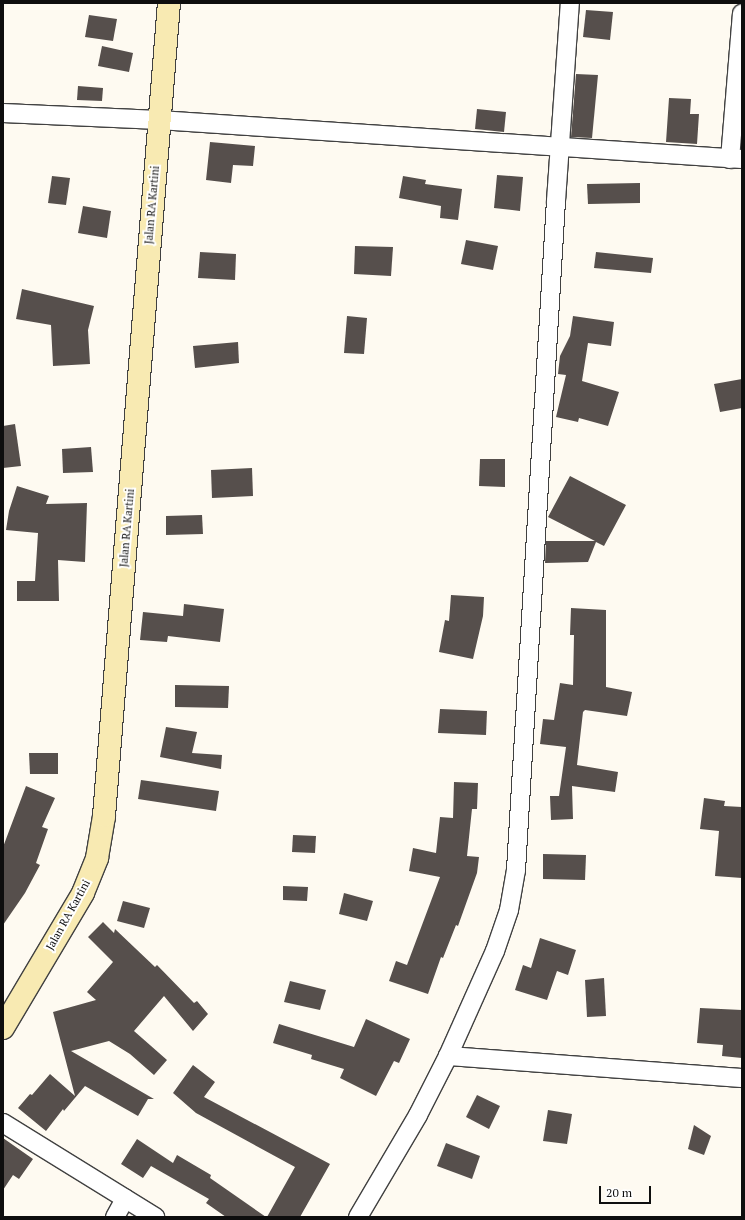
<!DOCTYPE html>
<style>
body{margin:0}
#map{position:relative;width:745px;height:1220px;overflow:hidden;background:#fefaf1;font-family:"PT Serif",serif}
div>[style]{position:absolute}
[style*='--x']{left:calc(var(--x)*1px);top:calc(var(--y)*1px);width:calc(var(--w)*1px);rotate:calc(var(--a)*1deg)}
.building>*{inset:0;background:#564f4c}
.roads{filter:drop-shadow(1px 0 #414141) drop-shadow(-1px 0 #414141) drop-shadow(0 1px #414141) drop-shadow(0 -1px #414141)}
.street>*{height:18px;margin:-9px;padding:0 9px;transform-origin:9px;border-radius:9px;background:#fff}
.secondary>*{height:22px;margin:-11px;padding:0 11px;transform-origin:11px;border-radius:11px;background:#f8eab2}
span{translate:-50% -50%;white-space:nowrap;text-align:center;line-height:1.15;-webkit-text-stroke:4px #fff;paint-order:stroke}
.street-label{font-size:11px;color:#0e0e0e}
.frame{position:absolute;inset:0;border:4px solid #0e0e0e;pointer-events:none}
.scale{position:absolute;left:599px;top:1186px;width:52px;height:18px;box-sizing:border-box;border:2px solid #0e0e0e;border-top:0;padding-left:5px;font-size:12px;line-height:14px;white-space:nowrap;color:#0e0e0e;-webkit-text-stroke:3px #fff;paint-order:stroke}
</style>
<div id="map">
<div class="building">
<i style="clip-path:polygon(586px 10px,613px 12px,610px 40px,583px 37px)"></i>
<i style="clip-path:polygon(89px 15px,117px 19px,113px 41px,85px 37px)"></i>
<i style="clip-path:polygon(102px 46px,133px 53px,129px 72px,98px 66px)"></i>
<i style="clip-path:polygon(576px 74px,598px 75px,592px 138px,571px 137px)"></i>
<i style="clip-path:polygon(78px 86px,103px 88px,102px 101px,77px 100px)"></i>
<i style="clip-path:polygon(669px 98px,691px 99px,690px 114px,699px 114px,697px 144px,666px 142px)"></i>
<i style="clip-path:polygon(477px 109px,506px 112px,504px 132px,475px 129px)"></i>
<i style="clip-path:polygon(210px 142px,255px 146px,253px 166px,233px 165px,231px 183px,206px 180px)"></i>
<i style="clip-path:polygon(497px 175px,523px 177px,520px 211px,494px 208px)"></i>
<i style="clip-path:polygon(52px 176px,70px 178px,66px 205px,48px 203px)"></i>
<i style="clip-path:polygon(403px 176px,426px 180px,425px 184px,462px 189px,458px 220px,440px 218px,441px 206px,399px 198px)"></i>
<i style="clip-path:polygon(640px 183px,640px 203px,588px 204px,587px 184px)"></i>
<i style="clip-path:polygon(83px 206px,111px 211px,107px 238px,78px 233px)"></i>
<i style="clip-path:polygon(466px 240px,498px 246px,493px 270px,461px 264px)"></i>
<i style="clip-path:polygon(355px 246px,393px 247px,391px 276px,354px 274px)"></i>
<i style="clip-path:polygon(200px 252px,236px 254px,235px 280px,198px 278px)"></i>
<i style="clip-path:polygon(596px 252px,653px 258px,651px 273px,594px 268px)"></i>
<i style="clip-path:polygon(22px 289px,94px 306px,88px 330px,90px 364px,53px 366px,51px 325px,16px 319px)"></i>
<i style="clip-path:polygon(347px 316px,367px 318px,364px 354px,344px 353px)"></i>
<i style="clip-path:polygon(573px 316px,614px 322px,611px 346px,588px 343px,582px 381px,619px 392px,608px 426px,579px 418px,578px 422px,556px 417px,566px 375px,558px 374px,560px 356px,570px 336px)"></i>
<i style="clip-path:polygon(238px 342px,239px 363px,195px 368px,193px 346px)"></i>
<i style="clip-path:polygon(742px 379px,742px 408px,720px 412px,714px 384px)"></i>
<i style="clip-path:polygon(15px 424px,21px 466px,3px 468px,3px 426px)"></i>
<i style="clip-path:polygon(91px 447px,93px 472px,63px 473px,62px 449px)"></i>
<i style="clip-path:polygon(480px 459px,505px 459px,505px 487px,479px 486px)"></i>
<i style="clip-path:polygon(252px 468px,253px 496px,212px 498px,211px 470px)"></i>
<i style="clip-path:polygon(570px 476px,626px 505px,604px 546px,596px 542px,588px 562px,545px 563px,546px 541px,595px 541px,548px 517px)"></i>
<i style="clip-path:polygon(17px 486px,49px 496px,46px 504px,87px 503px,85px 562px,58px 560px,59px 601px,17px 601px,17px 581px,35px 581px,38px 533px,6px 530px,9px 511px)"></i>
<i style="clip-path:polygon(202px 515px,203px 534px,166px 535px,166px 516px)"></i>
<i style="clip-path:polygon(451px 595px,484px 597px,483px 616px,473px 659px,439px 652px,445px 620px,449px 621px)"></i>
<i style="clip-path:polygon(184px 604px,224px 609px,220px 642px,168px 636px,167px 642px,140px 640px,143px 612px,183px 616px)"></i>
<i style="clip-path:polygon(571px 608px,606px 610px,606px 687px,632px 692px,627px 716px,585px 710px,583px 712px,577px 765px,618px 772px,615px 792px,572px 786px,573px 819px,551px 820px,550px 796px,559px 796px,566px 747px,540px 744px,543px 719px,554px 720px,560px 683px,573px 685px,574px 635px,570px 635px)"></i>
<i style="clip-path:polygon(175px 685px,229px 686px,228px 708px,175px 707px)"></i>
<i style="clip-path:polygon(440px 709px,487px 711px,486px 735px,438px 733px)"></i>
<i style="clip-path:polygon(166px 727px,197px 732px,192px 753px,222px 755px,221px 769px,160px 757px)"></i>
<i style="clip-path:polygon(29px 753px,58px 753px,58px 774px,30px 774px)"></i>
<i style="clip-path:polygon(141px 780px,219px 791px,216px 811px,138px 799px)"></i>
<i style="clip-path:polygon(454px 782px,478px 783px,477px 809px,472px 809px,467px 856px,479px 857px,477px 873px,458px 926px,456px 925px,443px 958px,441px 957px,428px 994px,389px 981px,396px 961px,407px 965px,440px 877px,409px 871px,413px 848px,436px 853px,440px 817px,453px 818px)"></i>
<i style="clip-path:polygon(26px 786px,55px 798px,42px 827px,48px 829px,36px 863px,40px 865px,25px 893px,3px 925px,3px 847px)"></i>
<i style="clip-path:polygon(704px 798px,725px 801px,724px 806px,742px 807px,742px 878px,715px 876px,719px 831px,700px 829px)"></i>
<i style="clip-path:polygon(293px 835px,316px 836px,315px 853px,292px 852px)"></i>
<i style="clip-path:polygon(543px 854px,586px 855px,585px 880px,543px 879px)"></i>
<i style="clip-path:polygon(283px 886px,308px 887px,307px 901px,283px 900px)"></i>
<i style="clip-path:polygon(344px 893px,373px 901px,367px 921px,339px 914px)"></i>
<i style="clip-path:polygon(123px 901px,150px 908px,144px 928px,117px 921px)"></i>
<i style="clip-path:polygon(103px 922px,114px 933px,115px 929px,155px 967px,157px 965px,194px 1003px,197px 1001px,208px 1014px,193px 1031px,164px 996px,134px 1031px,167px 1060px,154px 1075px,130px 1054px,109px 1041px,71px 1051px,154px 1099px,148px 1099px,138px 1116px,85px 1086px,64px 1111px,63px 1109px,46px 1131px,18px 1108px,30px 1094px,32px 1095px,50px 1074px,75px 1096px,53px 1012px,96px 1000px,87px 992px,113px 962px,88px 937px)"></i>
<i style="clip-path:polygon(540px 938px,576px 950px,568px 975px,557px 971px,547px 1000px,515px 990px,523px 965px,531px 968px)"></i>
<i style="clip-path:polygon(604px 978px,606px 1016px,587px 1017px,585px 980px)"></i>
<i style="clip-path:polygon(290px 981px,326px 990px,320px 1010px,284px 1002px)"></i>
<i style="clip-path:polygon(700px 1008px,742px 1010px,742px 1058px,722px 1056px,723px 1045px,697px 1043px)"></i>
<i style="clip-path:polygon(366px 1019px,410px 1039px,399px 1063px,394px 1061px,376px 1096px,340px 1078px,344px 1069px,311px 1059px,312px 1055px,273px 1043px,279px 1024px,354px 1047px)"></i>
<i style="clip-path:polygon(193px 1065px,215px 1082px,204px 1097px,330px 1164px,300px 1217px,267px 1217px,295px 1167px,196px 1113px,173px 1093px)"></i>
<i style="clip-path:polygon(477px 1095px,500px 1106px,489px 1129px,466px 1117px)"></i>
<i style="clip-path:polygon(548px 1110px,572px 1114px,567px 1144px,543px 1141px)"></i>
<i style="clip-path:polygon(694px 1125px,711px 1136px,704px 1155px,688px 1149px)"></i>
<i style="clip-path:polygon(3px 1138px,33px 1159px,19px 1179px,13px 1175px,3px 1190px)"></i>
<i style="clip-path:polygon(137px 1139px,173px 1163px,177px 1155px,211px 1175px,210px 1178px,266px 1217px,226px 1217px,206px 1203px,209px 1199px,151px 1166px,143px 1178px,121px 1164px)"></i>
<i style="clip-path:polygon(446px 1143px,480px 1156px,472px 1179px,437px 1166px)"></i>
</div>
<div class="roads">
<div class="street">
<i style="--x:3;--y:113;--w:156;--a:2.6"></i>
<i style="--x:159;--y:120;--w:584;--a:3.83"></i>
<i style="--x:730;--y:159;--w:146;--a:-85.3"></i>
<i style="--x:448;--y:1056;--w:295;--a:4.3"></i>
<i style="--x:3;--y:1123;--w:179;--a:31.7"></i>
<i style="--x:115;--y:1217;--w:21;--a:-61"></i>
<i style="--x:358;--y:1217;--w:118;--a:-59.5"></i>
<i style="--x:418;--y:1115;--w:66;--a:-63"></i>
<i style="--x:448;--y:1056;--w:115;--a:-65.9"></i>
<i style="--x:495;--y:951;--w:43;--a:-71.1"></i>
<i style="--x:509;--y:910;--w:41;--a:-80.1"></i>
<i style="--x:516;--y:870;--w:670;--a:-86.58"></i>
<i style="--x:556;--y:201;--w:198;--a:-86"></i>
</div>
<div class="secondary">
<i style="--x:3;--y:1028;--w:157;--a:-59.3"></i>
<i style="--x:83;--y:893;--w:38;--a:-68"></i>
<i style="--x:97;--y:858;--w:43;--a:-80.5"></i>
<i style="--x:104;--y:816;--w:816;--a:-85.43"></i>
</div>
</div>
<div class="street-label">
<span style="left:152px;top:205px;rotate:-85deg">Jalan RA Kartini</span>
<span style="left:127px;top:528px;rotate:-85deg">Jalan RA Kartini</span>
<span style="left:68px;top:915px;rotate:-61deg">Jalan RA Kartini</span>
</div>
<div class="frame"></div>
<div class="scale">20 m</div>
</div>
